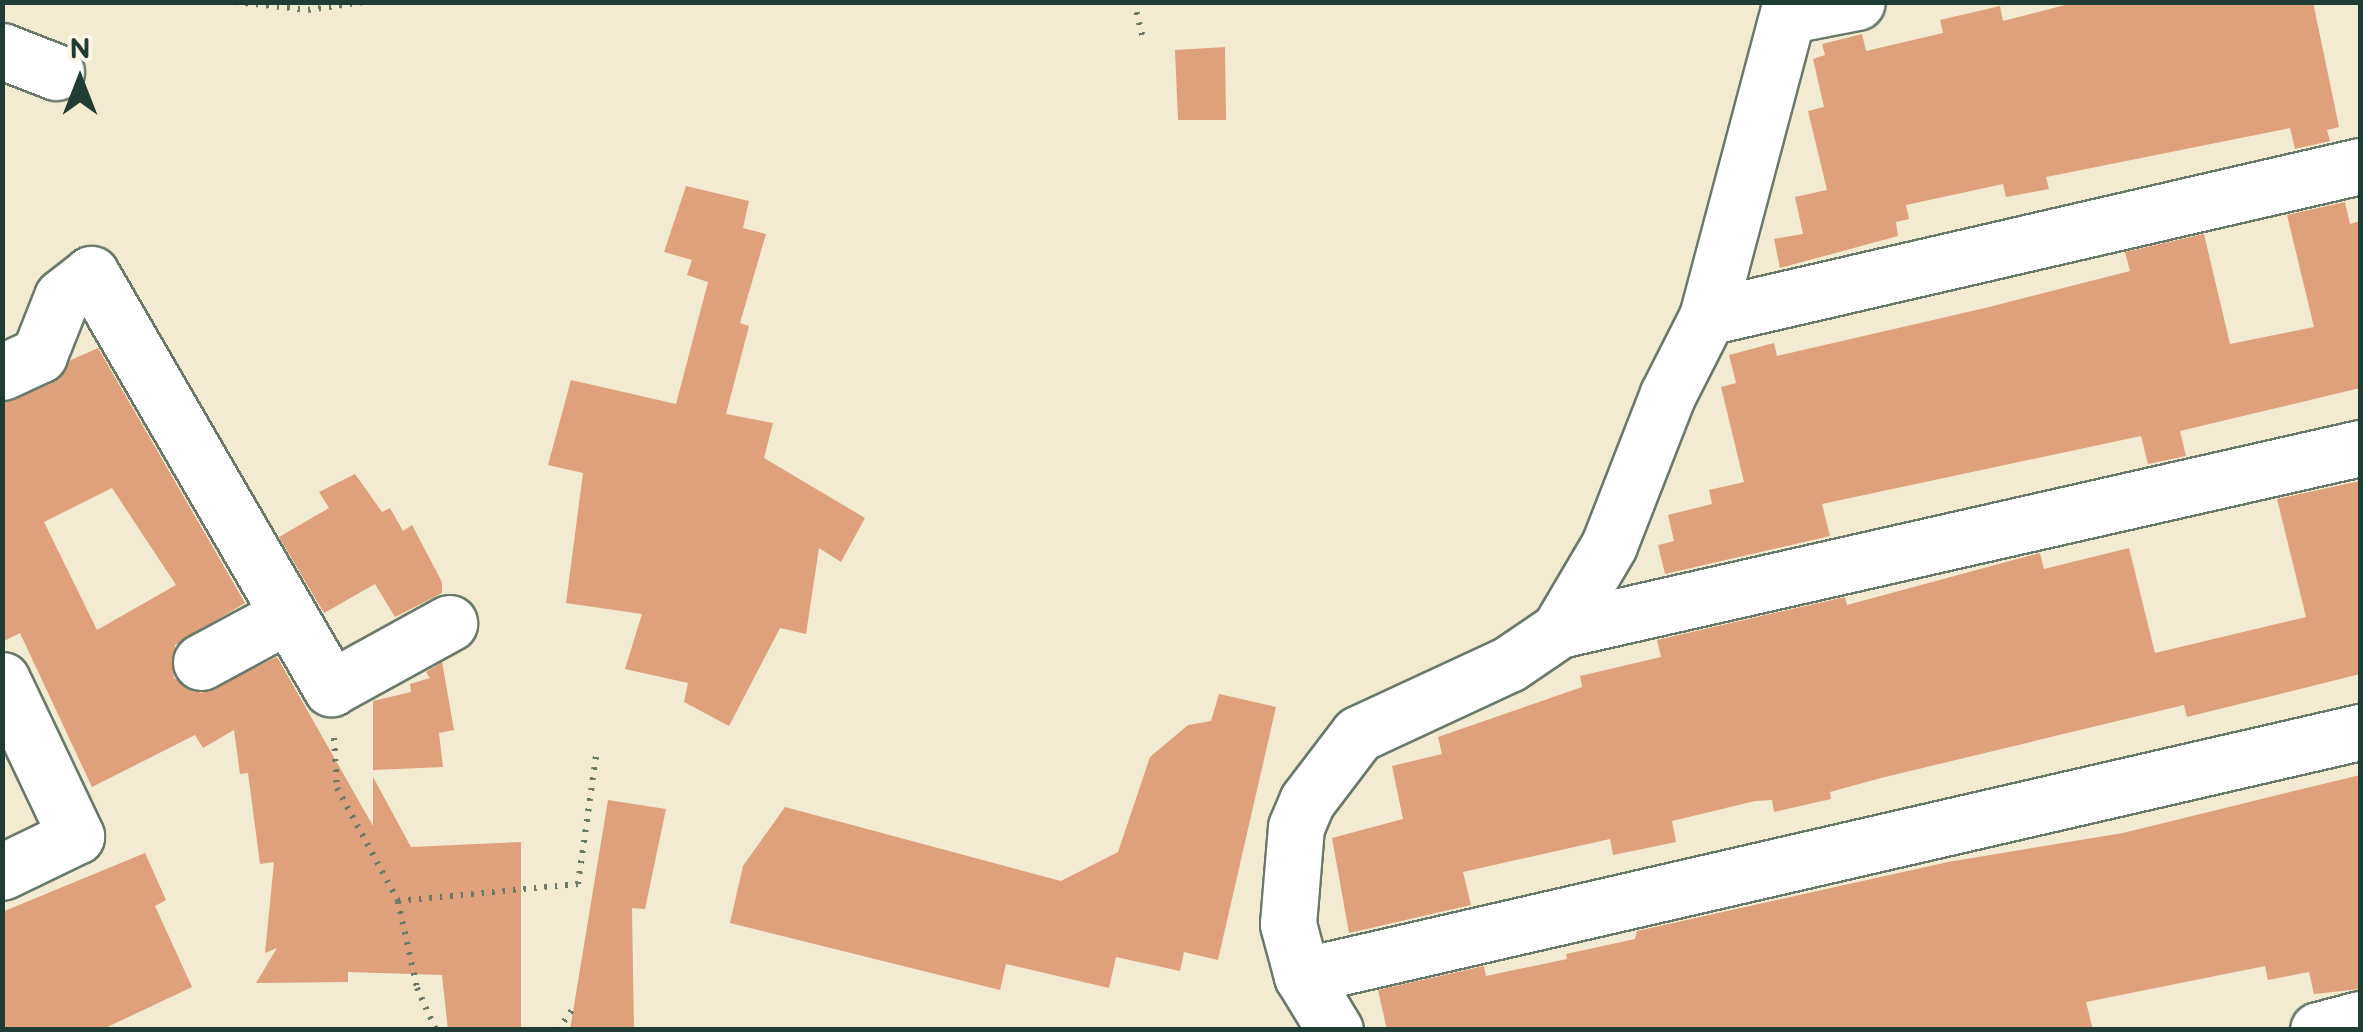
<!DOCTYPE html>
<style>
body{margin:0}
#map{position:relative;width:2363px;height:1032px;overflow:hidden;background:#f3ebd1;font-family:"Balsamiq Sans",sans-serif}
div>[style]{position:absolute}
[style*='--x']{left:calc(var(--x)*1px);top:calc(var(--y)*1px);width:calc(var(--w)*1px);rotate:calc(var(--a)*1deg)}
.building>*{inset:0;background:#dea17b}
.path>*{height:6px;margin-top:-3px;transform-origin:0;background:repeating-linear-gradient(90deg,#697a6b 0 2.5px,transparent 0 10.5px)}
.roads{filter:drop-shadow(2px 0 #697a6b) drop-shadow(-2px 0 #697a6b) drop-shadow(0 2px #697a6b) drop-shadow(0 -2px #697a6b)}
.minor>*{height:55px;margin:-27.5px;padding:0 27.5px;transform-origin:27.5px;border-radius:27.5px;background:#fff}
span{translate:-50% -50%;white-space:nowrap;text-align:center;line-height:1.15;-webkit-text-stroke:10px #fcf5e5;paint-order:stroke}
.frame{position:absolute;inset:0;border:5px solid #1f3d34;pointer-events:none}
.north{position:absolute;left:30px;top:30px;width:100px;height:100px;-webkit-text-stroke:8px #fcf5e5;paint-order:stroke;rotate:0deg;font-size:28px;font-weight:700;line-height:40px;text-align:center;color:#1f3d34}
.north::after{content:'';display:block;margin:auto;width:35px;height:45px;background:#1f3d34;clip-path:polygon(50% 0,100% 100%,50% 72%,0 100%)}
</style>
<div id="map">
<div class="building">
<i style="clip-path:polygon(2077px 2px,2313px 2px,2339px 127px,2327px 130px,2330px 141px,2295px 149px,2290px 128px,2046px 177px,2049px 189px,2006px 197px,2003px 184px,1906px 205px,1909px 219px,1896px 222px,1898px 236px,1780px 268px,1774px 239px,1803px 234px,1795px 197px,1827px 190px,1808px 111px,1824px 107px,1813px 59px,1825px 55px,1822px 44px,1862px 34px,1866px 51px,1943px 33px,1940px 20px,2000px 6px,2003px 21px)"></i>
<i style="clip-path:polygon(1225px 47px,1226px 120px,1178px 120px,1175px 50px)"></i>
<i style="clip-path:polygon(686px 186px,749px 201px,743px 228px,766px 234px,740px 323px,749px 326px,726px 414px,773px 423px,764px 458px,865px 518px,841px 562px,819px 548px,806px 634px,780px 628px,729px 726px,684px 702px,688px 683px,625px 669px,642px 614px,566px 603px,583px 473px,548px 465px,571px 380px,676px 404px,708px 282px,687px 275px,692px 260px,664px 252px)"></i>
<i style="clip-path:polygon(2345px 202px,2350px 224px,2360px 221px,2360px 388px,2180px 431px,2186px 456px,2148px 464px,2141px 436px,1822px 504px,1830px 536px,1665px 574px,1658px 545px,1674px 541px,1668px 515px,1712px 504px,1709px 490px,1744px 482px,1721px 387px,1736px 383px,1729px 355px,1774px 343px,1777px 356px,1985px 308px,2130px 271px,2125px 252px,2204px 234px,2230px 344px,2314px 327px,2287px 215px)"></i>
<i style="clip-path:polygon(evenodd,98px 348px,245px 603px,175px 645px,174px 678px,201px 693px,277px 657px,373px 826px,373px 777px,411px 847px,521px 842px,521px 1030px,448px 1030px,442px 975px,348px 972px,348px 982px,256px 983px,277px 948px,265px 953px,274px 862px,260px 864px,248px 773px,240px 774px,234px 730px,203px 748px,195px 735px,92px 787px,20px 633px,2px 642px,2px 403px,52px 383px,71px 360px,98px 348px,112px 488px,176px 585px,97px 630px,44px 522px,112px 488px)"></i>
<i style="clip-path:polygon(355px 474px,382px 512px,390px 508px,403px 531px,412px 525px,442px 582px,442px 593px,395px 617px,375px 584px,324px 613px,279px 537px,329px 508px,319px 492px)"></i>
<i style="clip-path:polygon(2360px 481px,2360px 674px,2187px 717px,2184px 705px,1881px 778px,1830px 792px,1831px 799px,1774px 812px,1772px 800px,1755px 801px,1672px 821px,1676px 842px,1613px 855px,1610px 839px,1463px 872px,1471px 905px,1349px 933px,1332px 838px,1403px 819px,1392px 766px,1442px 754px,1438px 737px,1582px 687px,1580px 676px,1661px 657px,1657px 640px,1845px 597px,1847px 605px,2040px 553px,2044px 569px,2129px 548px,2155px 653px,2306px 617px,2277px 499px)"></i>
<i style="clip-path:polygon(442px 662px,454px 730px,439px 733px,443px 767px,373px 770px,373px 701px,411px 692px,410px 684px,430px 678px,426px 672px)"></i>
<i style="clip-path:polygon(1219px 694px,1276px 707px,1218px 960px,1184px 952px,1180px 971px,1116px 957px,1109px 988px,1006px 964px,1000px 990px,730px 923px,743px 866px,785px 807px,1061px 881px,1118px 852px,1150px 757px,1188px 725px,1211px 721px)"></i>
<i style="clip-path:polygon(2360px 775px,2360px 989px,2314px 994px,2309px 972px,2268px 980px,2265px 966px,2086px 1002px,2093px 1030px,1387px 1030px,1378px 990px,1484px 966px,1486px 976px,1567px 959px,1566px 954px,1635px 939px,1637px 931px,1948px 862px,2123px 833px)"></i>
<i style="clip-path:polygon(608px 800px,666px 809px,645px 909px,632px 908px,634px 1030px,570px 1030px)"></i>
<i style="clip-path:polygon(145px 853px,166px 900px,155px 906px,192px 987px,101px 1030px,2px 1030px,2px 912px)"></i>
</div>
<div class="path">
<i style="--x:235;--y:2;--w:73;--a:6.3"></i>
<i style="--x:308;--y:10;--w:56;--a:-8.3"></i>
<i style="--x:1134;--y:2;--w:41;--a:76"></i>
<i style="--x:334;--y:738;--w:50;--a:86.6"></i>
<i style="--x:337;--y:788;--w:128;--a:61.6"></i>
<i style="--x:398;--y:901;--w:89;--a:77.7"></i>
<i style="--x:417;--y:988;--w:46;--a:65.7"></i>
<i style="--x:398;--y:901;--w:181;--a:-5.4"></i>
<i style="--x:578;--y:884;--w:129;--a:-82"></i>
<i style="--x:558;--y:1030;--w:29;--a:-55"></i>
</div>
<div class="roads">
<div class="minor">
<i style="--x:1790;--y:15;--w:68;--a:-11"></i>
<i style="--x:2;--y:51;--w:58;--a:21.3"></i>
<i style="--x:1707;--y:317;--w:670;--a:-13.02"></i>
<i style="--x:2;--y:372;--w:41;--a:-24.7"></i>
<i style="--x:39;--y:355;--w:62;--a:-68.4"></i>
<i style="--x:62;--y:297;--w:37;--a:-38"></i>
<i style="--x:91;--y:274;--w:479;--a:59.9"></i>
<i style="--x:331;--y:688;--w:135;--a:-28.8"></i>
<i style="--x:1559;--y:630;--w:821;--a:-12.8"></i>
<i style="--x:201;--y:662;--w:99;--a:-28.4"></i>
<i style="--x:2;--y:680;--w:173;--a:64.6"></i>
<i style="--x:76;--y:836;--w:82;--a:154.1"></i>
<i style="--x:1302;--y:976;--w:1086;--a:-12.99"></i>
<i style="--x:1335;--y:1030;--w:63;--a:-121.4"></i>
<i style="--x:1302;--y:976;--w:54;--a:-105.1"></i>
<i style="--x:1288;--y:924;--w:97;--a:-85.3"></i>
<i style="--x:1296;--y:827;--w:28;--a:-67"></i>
<i style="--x:1307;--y:801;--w:84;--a:-52.7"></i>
<i style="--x:1358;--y:734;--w:166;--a:-24.9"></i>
<i style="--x:1509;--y:664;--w:60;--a:-34.2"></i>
<i style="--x:1559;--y:630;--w:99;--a:-59.5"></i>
<i style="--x:1609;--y:545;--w:162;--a:-68.7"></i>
<i style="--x:1668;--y:394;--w:86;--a:-63.1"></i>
<i style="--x:1707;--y:317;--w:326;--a:-75.1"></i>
<i style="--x:2318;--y:1030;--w:43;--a:-14.7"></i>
</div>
</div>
<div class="frame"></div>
<div class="north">N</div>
</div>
